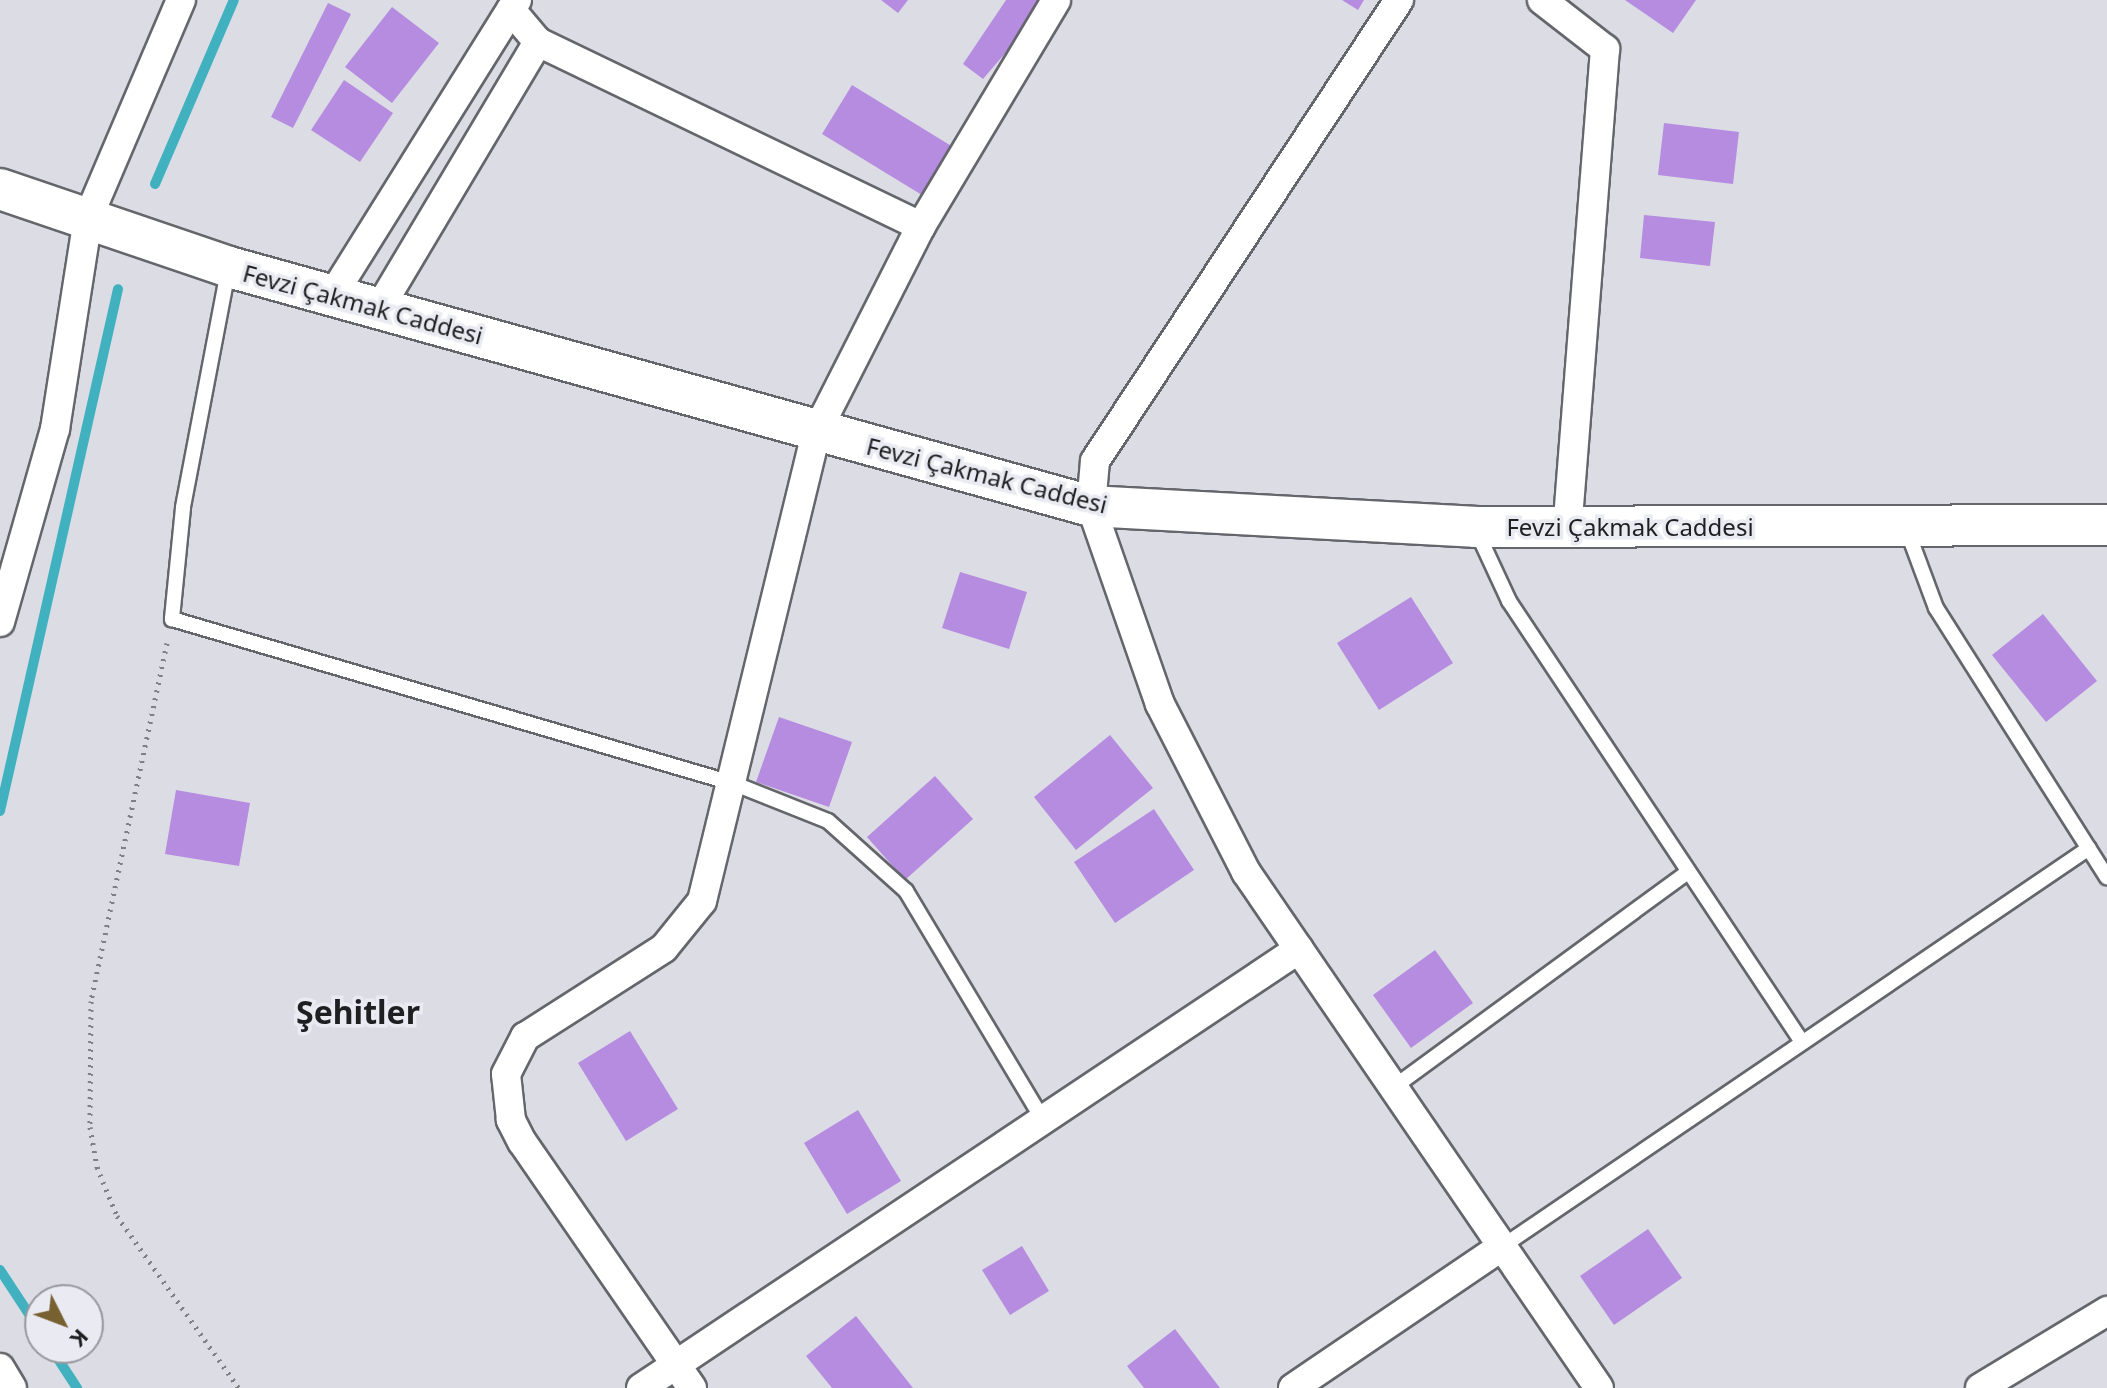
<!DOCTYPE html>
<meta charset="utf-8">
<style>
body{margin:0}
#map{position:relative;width:2107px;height:1388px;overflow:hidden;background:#dcdde4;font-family:"Noto Sans",sans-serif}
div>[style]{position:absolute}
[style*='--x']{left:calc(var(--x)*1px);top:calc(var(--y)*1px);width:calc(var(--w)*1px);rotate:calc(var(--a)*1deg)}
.stream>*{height:10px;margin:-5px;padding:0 5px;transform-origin:5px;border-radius:5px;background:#41b1c0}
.building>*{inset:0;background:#b58ce0}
.path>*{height:5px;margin-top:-2.5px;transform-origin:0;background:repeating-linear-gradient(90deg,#7f8084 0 2px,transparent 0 8px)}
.roads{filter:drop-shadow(2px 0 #65666c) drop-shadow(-2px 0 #65666c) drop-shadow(0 2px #65666c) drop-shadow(0 -2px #65666c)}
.lane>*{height:14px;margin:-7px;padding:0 7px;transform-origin:7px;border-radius:7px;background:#fff}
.street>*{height:28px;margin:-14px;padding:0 14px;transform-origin:14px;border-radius:14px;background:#fff}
.secondary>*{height:40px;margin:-20px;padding:0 20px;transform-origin:20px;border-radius:20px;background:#fff}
span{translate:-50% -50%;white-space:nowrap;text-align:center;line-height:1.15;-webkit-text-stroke:7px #eaebf2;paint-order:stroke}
.street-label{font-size:24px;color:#1e1f21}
.district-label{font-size:32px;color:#1e1f21;font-weight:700}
.north{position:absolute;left:24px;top:1284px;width:80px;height:80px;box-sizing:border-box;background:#eaebf2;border:2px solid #98999e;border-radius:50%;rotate:132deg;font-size:22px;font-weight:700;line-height:32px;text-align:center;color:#1e1f21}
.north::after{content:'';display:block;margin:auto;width:28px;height:36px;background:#786131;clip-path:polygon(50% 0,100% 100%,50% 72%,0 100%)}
</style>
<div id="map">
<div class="stream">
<i style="--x:155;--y:184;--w:200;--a:-66.8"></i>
<i style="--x:0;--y:811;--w:535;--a:-77.26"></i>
<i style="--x:0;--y:1270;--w:73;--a:56.7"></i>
<i style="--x:51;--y:1348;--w:48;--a:57"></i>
</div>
<div class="building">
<i style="clip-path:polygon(881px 0,908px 0,898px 13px)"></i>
<i style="clip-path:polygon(1006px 0,1051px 0,983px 79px,963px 64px)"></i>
<i style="clip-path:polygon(1342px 0,1364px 0,1358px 10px)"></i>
<i style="clip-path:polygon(1625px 0,1696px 0,1673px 33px)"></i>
<i style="clip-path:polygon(328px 3px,351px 14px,293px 128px,271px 117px)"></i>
<i style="clip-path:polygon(392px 7px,439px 43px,392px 103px,345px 67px)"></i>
<i style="clip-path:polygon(344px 80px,393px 113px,360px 162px,311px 130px)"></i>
<i style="clip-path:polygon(852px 85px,953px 147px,922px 195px,822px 134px)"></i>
<i style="clip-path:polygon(1664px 123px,1739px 132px,1733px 184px,1658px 175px)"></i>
<i style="clip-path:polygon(1644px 215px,1715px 222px,1710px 266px,1640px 258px)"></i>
<i style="clip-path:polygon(960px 572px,1027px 592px,1009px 649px,942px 628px)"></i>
<i style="clip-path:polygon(1411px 597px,1453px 663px,1379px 710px,1337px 643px)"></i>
<i style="clip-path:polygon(2043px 614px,2097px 681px,2046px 722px,1992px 655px)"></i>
<i style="clip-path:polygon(779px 717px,852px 742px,829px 807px,756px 782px)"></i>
<i style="clip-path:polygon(1110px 735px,1153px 788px,1076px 850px,1034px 797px)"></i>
<i style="clip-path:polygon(935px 776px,973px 819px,905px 880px,867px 837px)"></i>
<i style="clip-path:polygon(176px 790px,250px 803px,239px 866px,165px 854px)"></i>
<i style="clip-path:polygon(1154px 809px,1194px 870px,1115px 923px,1074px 862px)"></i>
<i style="clip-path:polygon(1435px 950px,1473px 1003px,1411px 1048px,1373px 995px)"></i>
<i style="clip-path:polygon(630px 1031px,678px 1109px,626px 1141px,578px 1063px)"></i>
<i style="clip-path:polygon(858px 1110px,901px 1181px,847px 1214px,804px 1143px)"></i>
<i style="clip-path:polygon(1648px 1229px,1682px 1278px,1614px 1325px,1580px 1276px)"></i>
<i style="clip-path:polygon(1022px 1246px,1049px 1291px,1010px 1315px,982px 1270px)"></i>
<i style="clip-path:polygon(856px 1316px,913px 1388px,832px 1388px,806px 1356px)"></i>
<i style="clip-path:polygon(1175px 1329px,1220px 1388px,1144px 1388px,1127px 1366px)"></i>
</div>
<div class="path">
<i style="--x:167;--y:643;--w:366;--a:102"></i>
<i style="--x:91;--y:1001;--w:126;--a:90.5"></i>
<i style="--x:90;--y:1127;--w:41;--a:80.1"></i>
<i style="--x:97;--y:1167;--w:53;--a:67.8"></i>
<i style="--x:117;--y:1216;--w:211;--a:54.7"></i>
</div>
<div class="roads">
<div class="lane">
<i style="--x:228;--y:271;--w:241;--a:100.8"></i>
<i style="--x:183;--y:508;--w:112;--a:95.7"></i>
<i style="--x:172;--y:619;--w:587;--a:16.33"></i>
<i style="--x:735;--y:784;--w:100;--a:21.7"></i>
<i style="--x:828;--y:821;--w:105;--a:41.9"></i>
<i style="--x:906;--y:891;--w:267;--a:59.1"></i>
<i style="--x:1907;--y:530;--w:83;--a:69.6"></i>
<i style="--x:1936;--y:608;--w:319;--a:57.6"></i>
<i style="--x:1477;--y:532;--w:76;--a:65.1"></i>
<i style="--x:1509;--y:601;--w:529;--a:56.4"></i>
<i style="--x:1394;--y:1087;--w:361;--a:-36.2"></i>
<i style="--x:1503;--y:1246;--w:708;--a:-34.18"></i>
</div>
<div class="street">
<i style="--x:1399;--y:0;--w:552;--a:123.4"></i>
<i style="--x:1095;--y:461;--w:45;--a:95.1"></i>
<i style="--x:1091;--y:506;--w:210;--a:70.8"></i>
<i style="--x:1160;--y:704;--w:189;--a:62.9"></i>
<i style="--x:1246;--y:872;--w:625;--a:55.62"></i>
<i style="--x:1542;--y:0;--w:80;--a:37.9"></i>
<i style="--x:1605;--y:49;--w:481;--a:94.5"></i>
<i style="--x:511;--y:10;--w:42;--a:49.8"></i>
<i style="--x:538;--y:42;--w:425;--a:25.7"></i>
<i style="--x:332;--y:296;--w:349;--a:-58"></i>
<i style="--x:380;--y:307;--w:309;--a:-59.2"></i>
<i style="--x:0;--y:622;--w:201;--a:-74.1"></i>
<i style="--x:55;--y:429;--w:214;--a:-81.1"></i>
<i style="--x:88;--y:218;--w:237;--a:-66.9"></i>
<i style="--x:0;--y:1368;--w:23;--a:59"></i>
<i style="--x:641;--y:1388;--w:791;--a:-33.71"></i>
<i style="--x:692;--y:1388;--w:299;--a:-124.6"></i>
<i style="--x:522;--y:1142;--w:25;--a:-117"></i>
<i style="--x:511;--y:1120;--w:46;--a:-96.2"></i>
<i style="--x:506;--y:1074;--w:42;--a:-62.8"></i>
<i style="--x:525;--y:1037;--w:165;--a:-32.6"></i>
<i style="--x:664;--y:948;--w:60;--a:-51"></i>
<i style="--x:702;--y:901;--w:484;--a:-76.3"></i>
<i style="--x:817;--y:431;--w:230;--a:-63.1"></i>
<i style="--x:921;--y:226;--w:263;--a:-59.1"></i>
<i style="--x:1293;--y:1388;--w:254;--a:-34.1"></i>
<i style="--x:1980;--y:1388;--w:149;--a:-31.2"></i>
</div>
<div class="secondary">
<i style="--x:0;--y:189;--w:242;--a:18.8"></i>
<i style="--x:229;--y:267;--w:895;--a:15.5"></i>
<i style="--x:1091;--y:506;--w:386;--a:3.1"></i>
<i style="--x:1476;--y:527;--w:631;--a:-0.18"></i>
</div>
</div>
<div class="street-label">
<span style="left:363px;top:304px;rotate:15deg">Fevzi Çakmak Caddesi</span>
<span style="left:987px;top:475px;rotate:14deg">Fevzi Çakmak Caddesi</span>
<span style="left:1630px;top:527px">Fevzi Çakmak Caddesi</span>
</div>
<div class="district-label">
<span style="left:358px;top:1012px">Şehitler</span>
</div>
<div class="north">K</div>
</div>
